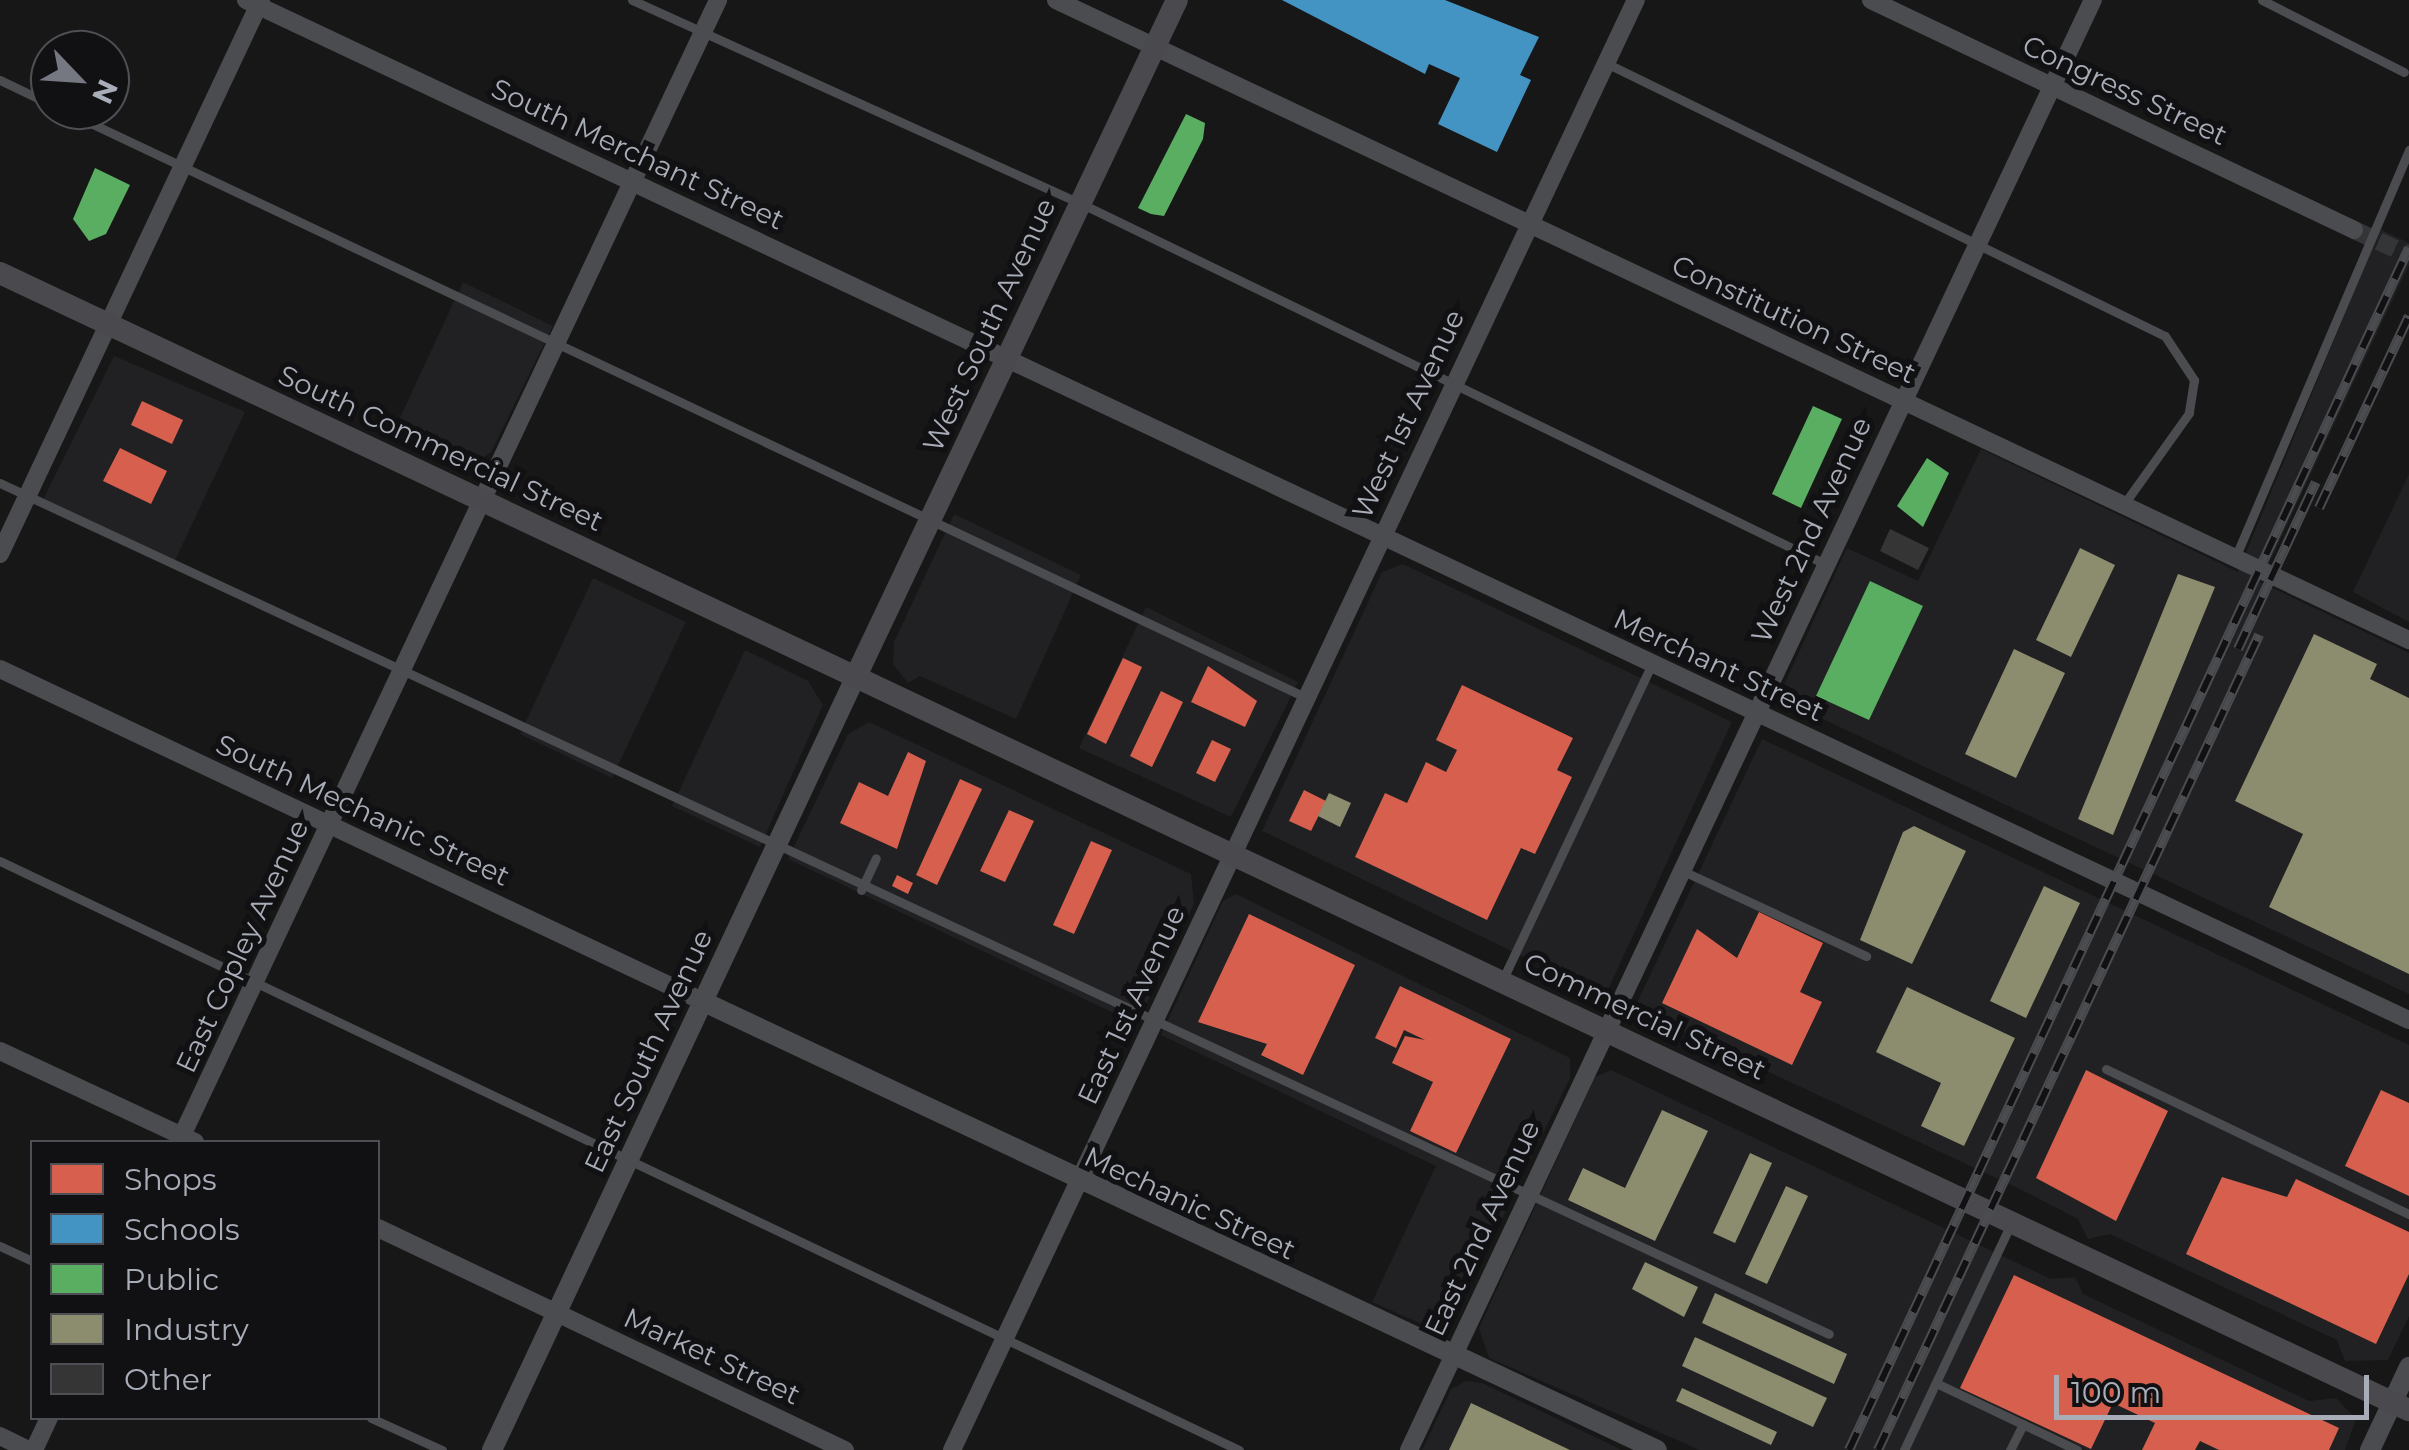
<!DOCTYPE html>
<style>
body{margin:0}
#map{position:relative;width:2409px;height:1450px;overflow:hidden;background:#171717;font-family:Montserrat,sans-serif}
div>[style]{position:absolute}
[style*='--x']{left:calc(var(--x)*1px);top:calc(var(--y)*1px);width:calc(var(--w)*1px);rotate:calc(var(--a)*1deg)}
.built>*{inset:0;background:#212123}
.shops>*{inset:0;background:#d6604d}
.schools>*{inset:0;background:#4393c3}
.public>*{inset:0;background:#5aae61}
.industry>*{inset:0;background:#8c8c6e}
.building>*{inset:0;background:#353536}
.minor-tunnel>*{height:18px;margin-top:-9px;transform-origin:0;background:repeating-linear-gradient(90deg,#343537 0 18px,transparent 0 27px)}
.service>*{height:9px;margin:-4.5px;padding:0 4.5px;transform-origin:4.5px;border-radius:4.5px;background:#4b4c50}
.minor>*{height:18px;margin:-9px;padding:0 9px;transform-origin:9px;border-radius:9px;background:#4b4c50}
.tertiary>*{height:20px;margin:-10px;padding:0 10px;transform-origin:10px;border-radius:10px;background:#4b4c50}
.secondary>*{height:22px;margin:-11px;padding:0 11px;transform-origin:11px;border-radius:11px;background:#4a4a4e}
.rail>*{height:10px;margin-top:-5px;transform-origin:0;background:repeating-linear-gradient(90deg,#111113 0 19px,#4b4c4f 0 38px);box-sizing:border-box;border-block:2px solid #4b4c4f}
span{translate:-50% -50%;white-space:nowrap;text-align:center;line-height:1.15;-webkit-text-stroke:10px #111113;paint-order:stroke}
.street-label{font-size:28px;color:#a8adb8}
.legend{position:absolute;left:30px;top:1140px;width:350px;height:280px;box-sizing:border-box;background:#111113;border:2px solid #4d4f55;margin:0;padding:12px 18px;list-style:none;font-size:30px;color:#a8adb8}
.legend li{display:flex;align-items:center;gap:20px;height:50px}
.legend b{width:50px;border:2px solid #4d4f55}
.north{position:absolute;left:30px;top:30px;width:100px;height:100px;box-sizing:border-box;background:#111113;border:2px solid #4d4f55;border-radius:50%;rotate:115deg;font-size:28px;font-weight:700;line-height:40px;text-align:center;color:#a8adb8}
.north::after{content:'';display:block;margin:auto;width:35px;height:45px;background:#757880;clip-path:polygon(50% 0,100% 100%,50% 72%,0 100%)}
.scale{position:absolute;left:2054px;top:1375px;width:315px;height:45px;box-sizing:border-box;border:5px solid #a8adb8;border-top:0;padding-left:12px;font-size:30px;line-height:35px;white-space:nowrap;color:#a8adb8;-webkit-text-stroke:8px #111113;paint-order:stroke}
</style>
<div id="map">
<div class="built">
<i style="clip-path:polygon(2380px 229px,2409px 243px,2409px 265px,2260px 582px,2409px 653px,2409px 994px,1778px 698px,1847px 548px,1918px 581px,1981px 449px,2238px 572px)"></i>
<i style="clip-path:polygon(463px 282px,553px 326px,491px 452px,468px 468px,392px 435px)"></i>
<i style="clip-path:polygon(114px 356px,245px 412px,172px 567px,41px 504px)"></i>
<i style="clip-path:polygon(2409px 474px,2409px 622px,2353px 592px)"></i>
<i style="clip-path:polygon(954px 514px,1081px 575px,1016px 719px,920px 676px,908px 683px,893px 664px,894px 642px)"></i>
<i style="clip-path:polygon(1403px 564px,1732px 722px,1605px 996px,1262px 831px,1382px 572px)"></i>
<i style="clip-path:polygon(593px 578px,686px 622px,612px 778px,520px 734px)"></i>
<i style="clip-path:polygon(1146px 607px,1298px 682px,1231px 817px,1079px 748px)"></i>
<i style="clip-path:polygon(745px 650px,808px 681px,823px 705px,760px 847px,672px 806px)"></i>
<i style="clip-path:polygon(869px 722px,1191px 874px,1194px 904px,1137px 1024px,788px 859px,848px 734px)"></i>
<i style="clip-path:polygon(1762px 739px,2409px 1045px,2409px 1316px,2388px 1360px,2345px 1361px,2337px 1340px,2110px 1234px,2088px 1239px,2078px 1219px,2024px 1191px,1634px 1009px)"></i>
<i style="clip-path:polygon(1236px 894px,1570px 1058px,1570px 1078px,1450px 1326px,1433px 1329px,1372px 1302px,1436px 1166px,1161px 1035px,1223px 901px)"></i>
<i style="clip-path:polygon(1611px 1070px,2051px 1279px,2075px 1277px,2083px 1294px,2309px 1401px,2336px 1398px,2356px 1419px,2345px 1450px,1700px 1450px,1489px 1358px,1479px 1328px,1595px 1077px)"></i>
<i style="clip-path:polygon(1466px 1381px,1482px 1383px,1622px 1450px,1422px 1450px,1451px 1389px)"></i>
</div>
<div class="shops">
<i style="clip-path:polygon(142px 401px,183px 420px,172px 444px,131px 425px)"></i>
<i style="clip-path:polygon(120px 448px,167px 471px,151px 504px,103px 481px)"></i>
<i style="clip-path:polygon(1123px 658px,1142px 667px,1106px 744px,1087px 734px)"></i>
<i style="clip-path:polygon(1208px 666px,1257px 701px,1245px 727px,1191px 702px)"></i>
<i style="clip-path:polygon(1462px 685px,1573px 738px,1557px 770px,1572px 777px,1535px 854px,1521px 848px,1487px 920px,1355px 857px,1385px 793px,1407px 803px,1426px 762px,1446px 772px,1457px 750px,1436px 740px)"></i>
<i style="clip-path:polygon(1161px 691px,1183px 702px,1152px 767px,1130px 756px)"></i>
<i style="clip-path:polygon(1212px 740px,1231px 749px,1215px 782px,1196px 773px)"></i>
<i style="clip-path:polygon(908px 752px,926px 761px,897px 849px,840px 823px,859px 782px,888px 796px)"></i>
<i style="clip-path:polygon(960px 779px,982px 789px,937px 885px,916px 875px)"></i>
<i style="clip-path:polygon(1304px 790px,1326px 801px,1311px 831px,1289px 821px)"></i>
<i style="clip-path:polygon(1009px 810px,1034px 821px,1005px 882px,980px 871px)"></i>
<i style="clip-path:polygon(1091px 841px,1112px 850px,1074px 934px,1053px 925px)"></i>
<i style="clip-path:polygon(897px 875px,913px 883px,908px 894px,892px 886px)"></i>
<i style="clip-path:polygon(1759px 912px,1823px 943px,1800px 992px,1822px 1002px,1792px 1065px,1662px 1003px,1697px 929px,1737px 958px)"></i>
<i style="clip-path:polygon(1249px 914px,1355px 965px,1303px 1075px,1261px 1055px,1267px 1044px,1198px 1022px)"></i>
<i style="clip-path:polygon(1400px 986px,1511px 1039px,1456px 1153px,1410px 1131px,1433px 1082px,1392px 1063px,1405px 1036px,1425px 1040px,1404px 1030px,1396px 1048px,1375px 1038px)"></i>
<i style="clip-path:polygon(2086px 1070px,2168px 1111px,2116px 1221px,2036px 1178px)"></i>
<i style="clip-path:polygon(2381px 1090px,2409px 1103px,2409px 1196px,2345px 1166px)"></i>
<i style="clip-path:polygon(2222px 1177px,2287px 1197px,2296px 1179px,2409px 1232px,2409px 1274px,2376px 1344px,2186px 1254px)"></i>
<i style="clip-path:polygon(2014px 1275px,2339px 1428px,2329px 1450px,2219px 1450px,2200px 1441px,2195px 1450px,2142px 1450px,2155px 1423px,2113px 1403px,2091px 1449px,1960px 1388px)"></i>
</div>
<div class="schools">
<i style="clip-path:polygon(1282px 0,1445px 0,1539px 37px,1520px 75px,1531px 80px,1497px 152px,1438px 124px,1460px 78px,1429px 64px,1425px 74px)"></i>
</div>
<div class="public">
<i style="clip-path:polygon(1186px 114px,1205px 123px,1203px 139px,1164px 216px,1151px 214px,1138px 208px)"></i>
<i style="clip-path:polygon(95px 168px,130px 185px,106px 234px,89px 241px,73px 219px)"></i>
<i style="clip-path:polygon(1813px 406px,1842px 419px,1801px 508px,1772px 494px)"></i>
<i style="clip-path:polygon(1927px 458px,1949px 473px,1923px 527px,1897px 506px)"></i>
<i style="clip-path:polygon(1870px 581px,1923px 606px,1869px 720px,1816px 696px)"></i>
</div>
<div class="industry">
<i style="clip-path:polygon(2080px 548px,2115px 565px,2071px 657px,2036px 640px)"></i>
<i style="clip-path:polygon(2178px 574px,2215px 587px,2113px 835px,2078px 819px)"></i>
<i style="clip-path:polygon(2314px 634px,2377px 664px,2370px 679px,2409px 698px,2409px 974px,2269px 907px,2303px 834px,2235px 801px)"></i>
<i style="clip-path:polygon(2014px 649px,2065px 673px,2016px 778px,1965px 754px)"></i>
<i style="clip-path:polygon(1329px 793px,1351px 803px,1340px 827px,1318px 816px)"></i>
<i style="clip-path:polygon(1914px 826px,1966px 851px,1912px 964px,1860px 940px,1903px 832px)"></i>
<i style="clip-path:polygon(2044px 886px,2080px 903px,2026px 1018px,1990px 1001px)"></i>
<i style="clip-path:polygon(1907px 987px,2015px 1038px,1964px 1146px,1921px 1126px,1941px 1083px,1876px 1052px)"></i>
<i style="clip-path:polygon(1662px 1110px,1708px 1131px,1655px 1241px,1568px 1200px,1583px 1168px,1625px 1188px)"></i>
<i style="clip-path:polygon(1750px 1153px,1772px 1163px,1735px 1243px,1713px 1233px)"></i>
<i style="clip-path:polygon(1786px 1186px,1808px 1196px,1767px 1284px,1745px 1274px)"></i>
<i style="clip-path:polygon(1645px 1262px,1698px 1287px,1684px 1317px,1632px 1289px)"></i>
<i style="clip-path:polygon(1715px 1293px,1847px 1354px,1834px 1384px,1702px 1323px)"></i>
<i style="clip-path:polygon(1695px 1337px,1827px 1398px,1813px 1427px,1682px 1366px)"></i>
<i style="clip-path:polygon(1682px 1388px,1777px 1432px,1771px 1445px,1676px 1401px)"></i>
<i style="clip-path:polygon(1471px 1403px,1570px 1450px,1449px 1450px)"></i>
</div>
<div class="building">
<i style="clip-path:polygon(1890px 529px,1929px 548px,1918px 570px,1880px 551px)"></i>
</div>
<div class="minor-tunnel">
<i style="--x:2354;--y:230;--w:60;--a:24.4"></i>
</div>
<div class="service">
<i style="--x:632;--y:0;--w:492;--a:24.4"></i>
<i style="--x:1080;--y:203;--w:828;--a:25.85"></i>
<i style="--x:2262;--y:0;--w:159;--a:26.9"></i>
<i style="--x:1606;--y:63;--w:622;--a:26.03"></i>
<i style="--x:2165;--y:336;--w:53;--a:56.6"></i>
<i style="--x:2194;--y:380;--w:33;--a:99"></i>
<i style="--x:2189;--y:413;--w:112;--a:125.5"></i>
<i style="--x:0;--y:80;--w:55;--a:25.6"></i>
<i style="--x:63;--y:110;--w:1374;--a:25.3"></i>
<i style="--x:0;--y:483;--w:2017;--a:24.95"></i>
<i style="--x:2235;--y:558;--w:444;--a:-66.9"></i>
<i style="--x:0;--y:861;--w:1372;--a:25.43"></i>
<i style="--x:1683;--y:871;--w:202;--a:24.9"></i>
<i style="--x:861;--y:890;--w:35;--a:-65"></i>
<i style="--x:1502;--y:981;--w:351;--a:-64.7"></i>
<i style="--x:2106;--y:1069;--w:336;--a:25.6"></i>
<i style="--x:0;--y:1246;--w:35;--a:25"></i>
<i style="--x:1936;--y:1383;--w:156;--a:25.4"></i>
<i style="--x:371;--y:1418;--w:78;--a:24.3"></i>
<i style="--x:1904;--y:1450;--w:252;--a:-64.7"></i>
<i style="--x:2010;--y:1450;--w:29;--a:-63"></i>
</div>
<div class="minor">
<i style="--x:246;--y:0;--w:2391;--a:25.25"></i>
<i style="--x:1056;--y:0;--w:1497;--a:25.32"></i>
<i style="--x:1871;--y:0;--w:535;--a:25.46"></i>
<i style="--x:0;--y:554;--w:612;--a:-64.77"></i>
<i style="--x:0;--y:669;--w:777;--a:25.31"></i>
<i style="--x:0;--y:1051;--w:215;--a:25"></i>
<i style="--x:179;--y:1142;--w:1263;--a:-64.73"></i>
<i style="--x:378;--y:1228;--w:517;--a:25.43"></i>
<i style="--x:0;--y:1436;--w:32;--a:26"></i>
<i style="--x:34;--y:1450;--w:35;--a:-65"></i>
<i style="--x:952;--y:1450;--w:1603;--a:-64.75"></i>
<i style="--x:1409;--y:1450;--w:1603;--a:-64.75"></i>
</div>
<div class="tertiary">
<i style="--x:702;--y:1001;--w:1055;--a:25.18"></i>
<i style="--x:492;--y:1450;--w:855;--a:-64.81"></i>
<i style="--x:2370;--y:1450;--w:92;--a:-64.8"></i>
</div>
<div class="secondary">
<i style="--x:0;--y:273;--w:2664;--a:25.27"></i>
<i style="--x:856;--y:676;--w:748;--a:-64.6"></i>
</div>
<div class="rail">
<i style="--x:2319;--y:508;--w:212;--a:-64.9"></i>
<i style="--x:2238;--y:649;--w:184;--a:-65"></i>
<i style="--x:1849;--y:1450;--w:1326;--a:-65.02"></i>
<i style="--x:1878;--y:1450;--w:900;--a:-64.94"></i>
</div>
<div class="street-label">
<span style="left:2125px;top:90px;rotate:25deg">Congress Street</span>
<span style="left:638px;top:154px;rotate:25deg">South Merchant Street</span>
<span style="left:1794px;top:319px;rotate:25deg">Constitution Street</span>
<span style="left:989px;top:325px;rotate:-65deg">West South Avenue</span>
<span style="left:1408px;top:414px;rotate:-65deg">West 1st Avenue</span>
<span style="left:441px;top:448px;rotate:25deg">South Commercial Street</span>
<span style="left:1811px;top:530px;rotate:-65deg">West 2nd Avenue</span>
<span style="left:1719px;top:665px;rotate:25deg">Merchant Street</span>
<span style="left:363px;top:810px;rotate:25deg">South Mechanic Street</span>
<span style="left:242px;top:946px;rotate:-65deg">East Copley Avenue</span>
<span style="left:1131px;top:1005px;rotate:-65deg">East 1st Avenue</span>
<span style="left:1645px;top:1016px;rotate:25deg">Commercial Street</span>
<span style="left:648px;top:1051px;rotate:-65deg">East South Avenue</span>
<span style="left:1190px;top:1203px;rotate:25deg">Mechanic Street</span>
<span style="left:1482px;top:1228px;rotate:-65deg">East 2nd Avenue</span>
<span style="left:712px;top:1356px;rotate:25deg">Market Street</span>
</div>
<ul class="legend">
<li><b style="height:28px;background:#d6604d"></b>Shops</li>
<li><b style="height:28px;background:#4393c3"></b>Schools</li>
<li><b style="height:28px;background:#5aae61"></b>Public</li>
<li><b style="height:28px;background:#8c8c6e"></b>Industry</li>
<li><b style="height:28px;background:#353536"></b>Other</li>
</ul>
<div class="north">N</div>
<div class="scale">100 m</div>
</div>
